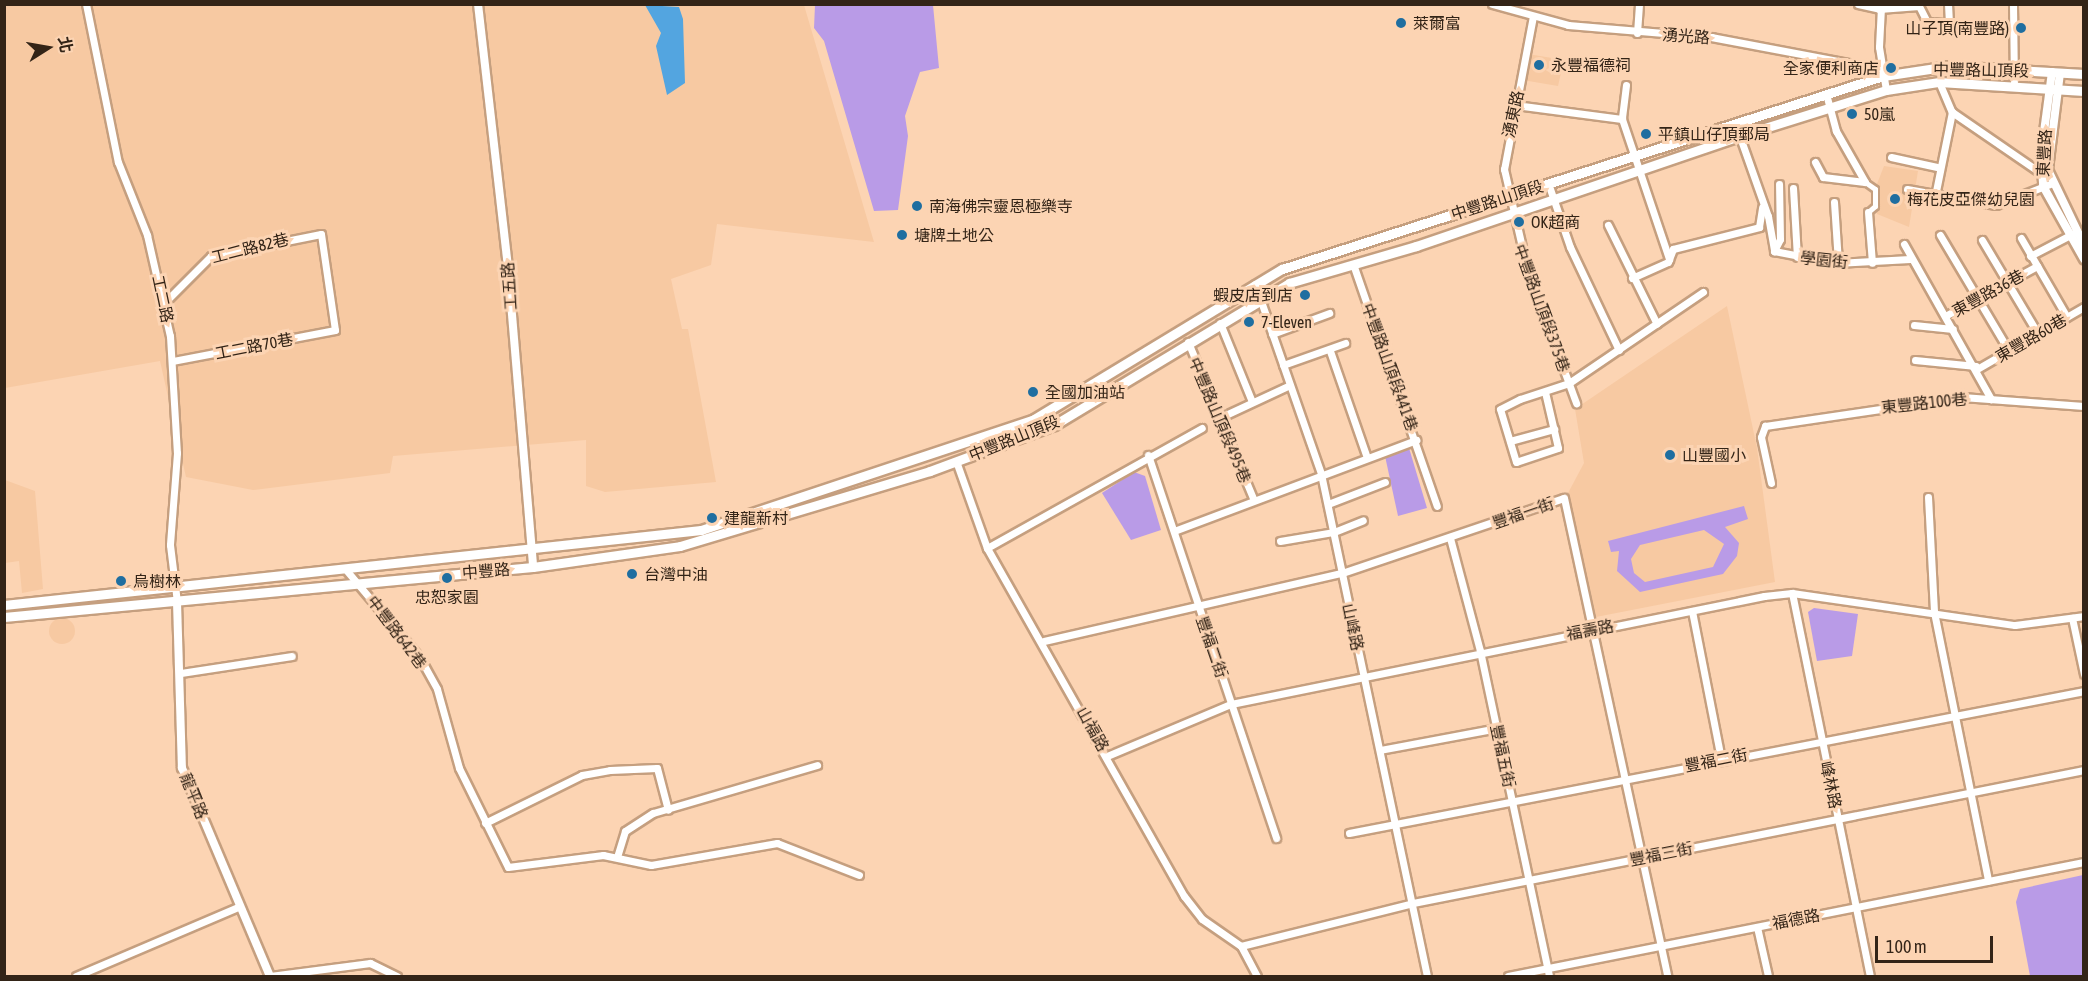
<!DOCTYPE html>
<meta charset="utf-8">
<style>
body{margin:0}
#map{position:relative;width:2088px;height:981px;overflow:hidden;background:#fcd4b3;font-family:"Asap Condensed","Noto Sans TC",sans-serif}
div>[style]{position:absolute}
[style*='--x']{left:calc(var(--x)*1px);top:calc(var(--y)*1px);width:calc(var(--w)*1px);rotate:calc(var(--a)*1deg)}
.built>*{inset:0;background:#f7c9a2}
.round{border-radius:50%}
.green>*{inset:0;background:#b99be7}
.water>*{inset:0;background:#53a5e0}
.roads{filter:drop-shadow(2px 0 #c59f7f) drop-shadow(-2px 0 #c59f7f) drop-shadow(0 2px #c59f7f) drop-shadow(0 -2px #c59f7f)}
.pedestrian>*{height:5px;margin:-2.5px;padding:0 2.5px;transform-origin:2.5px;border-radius:2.5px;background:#fff}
.minor>*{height:7px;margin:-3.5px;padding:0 3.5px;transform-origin:3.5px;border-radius:3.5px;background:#fff}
.tertiary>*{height:8px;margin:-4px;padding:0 4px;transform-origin:4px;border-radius:4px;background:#fff}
.secondary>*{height:9px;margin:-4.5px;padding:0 4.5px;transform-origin:4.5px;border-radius:4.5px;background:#fff}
.dots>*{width:16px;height:16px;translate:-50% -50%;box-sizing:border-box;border:3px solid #fcd4b3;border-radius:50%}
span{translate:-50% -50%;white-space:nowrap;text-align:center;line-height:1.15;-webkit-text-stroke:6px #fcd4b3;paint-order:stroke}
.poi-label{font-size:16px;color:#332417}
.left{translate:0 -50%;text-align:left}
.right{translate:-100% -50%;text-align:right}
.street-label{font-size:16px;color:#332417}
.frame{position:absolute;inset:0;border:6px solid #332417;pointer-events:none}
.north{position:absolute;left:18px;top:18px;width:60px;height:60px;-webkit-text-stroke:4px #fcd4b3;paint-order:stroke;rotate:79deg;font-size:16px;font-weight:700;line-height:24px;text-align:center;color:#332417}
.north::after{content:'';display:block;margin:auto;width:21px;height:27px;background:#332417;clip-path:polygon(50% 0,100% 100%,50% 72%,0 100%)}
.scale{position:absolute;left:1875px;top:936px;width:118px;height:27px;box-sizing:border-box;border:3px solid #332417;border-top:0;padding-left:8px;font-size:18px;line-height:21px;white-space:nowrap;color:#332417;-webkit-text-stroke:4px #fcd4b3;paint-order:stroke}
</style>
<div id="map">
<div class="built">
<i style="clip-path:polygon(5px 5px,804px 5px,874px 242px,717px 224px,711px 265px,671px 279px,682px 329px,688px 329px,716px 482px,605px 492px,586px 486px,586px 440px,393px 456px,390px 473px,253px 490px,186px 477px,160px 361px,5px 388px)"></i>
<i style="clip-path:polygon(1528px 54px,1564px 60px,1558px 86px,1523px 80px)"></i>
<i style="clip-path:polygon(1884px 166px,1918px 171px,1909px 227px,1877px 214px,1875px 189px)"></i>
<i style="clip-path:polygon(1727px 306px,1757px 448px,1775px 582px,1596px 617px,1567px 495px,1584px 463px,1575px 409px)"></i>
<i style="clip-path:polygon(5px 480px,35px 491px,43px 589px,22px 593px,19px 561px,5px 563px)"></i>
<i class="round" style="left:49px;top:618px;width:26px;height:26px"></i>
</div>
<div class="green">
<i style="clip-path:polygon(815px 5px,933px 5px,939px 68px,920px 72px,905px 116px,908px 136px,898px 210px,874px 211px,824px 41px,814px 28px)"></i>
<i style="clip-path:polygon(1409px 448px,1427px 508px,1398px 516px,1385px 456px)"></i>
<i style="clip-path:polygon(1134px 472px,1145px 476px,1161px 530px,1131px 540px,1102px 493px)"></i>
<i style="clip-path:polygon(evenodd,1744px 506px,1748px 519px,1725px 527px,1739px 543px,1737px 556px,1723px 574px,1640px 592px,1617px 571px,1619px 551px,1611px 552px,1608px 541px,1744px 506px,1704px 530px,1724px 544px,1713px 567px,1645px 582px,1634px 573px,1631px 559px,1640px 545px,1704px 530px)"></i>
<i style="clip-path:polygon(1814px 608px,1858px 614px,1852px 656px,1817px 661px,1808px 612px)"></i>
<i style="clip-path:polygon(2083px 875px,2083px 976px,2030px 976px,2016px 902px,2020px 889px)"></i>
</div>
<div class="water">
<i style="clip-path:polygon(645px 5px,679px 7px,683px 19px,685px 83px,667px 95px,656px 46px,661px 33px)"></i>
</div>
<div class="roads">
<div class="pedestrian">
<i style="--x:1865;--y:182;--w:12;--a:35"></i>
<i style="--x:1875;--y:189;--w:17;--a:90"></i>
<i style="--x:1875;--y:206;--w:9;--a:139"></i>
</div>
<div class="minor">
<i style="--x:86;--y:4;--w:161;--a:78.6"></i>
<i style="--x:118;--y:162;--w:79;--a:68.3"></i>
<i style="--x:147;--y:235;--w:104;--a:77.2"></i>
<i style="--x:170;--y:336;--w:117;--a:86.6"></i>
<i style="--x:177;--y:453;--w:92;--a:94.4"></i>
<i style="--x:170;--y:545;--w:57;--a:83"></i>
<i style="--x:1492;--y:4;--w:79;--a:15.4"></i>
<i style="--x:1568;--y:25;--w:144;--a:4.8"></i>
<i style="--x:1711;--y:37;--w:173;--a:10.7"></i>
<i style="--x:1858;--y:4;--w:22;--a:13"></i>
<i style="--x:1879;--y:9;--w:40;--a:-4.3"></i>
<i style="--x:1919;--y:6;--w:18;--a:63"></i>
<i style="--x:1927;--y:22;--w:22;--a:3"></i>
<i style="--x:1949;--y:23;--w:19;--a:-93"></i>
<i style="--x:2013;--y:4;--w:80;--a:89.3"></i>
<i style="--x:1881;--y:7;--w:40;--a:92.9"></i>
<i style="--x:1879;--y:47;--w:44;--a:80.8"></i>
<i style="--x:1533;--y:16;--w:156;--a:100.7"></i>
<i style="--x:1504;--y:169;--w:107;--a:77"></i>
<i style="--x:1528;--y:273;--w:139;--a:69.7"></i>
<i style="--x:1637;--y:33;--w:29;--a:-86"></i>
<i style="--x:1939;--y:82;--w:33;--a:67"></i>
<i style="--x:1952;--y:112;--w:104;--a:34.5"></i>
<i style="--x:2038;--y:171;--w:7;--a:-8"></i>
<i style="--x:1626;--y:85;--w:34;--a:97"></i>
<i style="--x:1622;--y:119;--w:148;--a:71.4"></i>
<i style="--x:1515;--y:105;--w:108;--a:7.5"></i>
<i style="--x:1735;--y:123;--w:99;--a:70.5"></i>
<i style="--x:1768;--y:216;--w:36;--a:80"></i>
<i style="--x:1774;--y:251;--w:63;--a:11"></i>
<i style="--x:1836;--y:263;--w:74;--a:-3.1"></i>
<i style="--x:1891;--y:157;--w:47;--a:12.3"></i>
<i style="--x:1815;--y:162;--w:17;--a:62"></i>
<i style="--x:1823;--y:177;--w:42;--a:6.8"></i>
<i style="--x:1865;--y:182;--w:59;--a:-119.6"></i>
<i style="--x:1836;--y:131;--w:38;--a:-105"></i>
<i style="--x:1548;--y:183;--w:68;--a:71"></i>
<i style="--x:1570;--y:247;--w:114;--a:64.6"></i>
<i style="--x:1793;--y:188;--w:69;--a:86.7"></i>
<i style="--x:1907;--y:189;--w:90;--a:10.2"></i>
<i style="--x:1996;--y:205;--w:58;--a:-21.3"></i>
<i style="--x:1935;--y:196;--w:86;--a:-78.6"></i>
<i style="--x:1834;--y:202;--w:61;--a:86.2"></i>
<i style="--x:1868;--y:212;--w:51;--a:85.5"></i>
<i style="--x:1608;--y:225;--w:110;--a:63.7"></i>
<i style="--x:1940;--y:235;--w:135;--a:59.3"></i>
<i style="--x:2021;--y:238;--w:91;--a:59.8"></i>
<i style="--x:1982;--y:240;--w:109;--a:59.2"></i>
<i style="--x:1904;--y:244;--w:178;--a:60.7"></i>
<i style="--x:1774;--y:251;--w:13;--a:-63"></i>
<i style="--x:1780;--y:239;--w:55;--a:-91"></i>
<i style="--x:2030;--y:256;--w:50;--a:-27.6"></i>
<i style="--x:1353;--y:264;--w:256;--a:70.9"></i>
<i style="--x:1632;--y:278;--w:39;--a:-24"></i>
<i style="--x:1668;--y:262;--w:14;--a:-69"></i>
<i style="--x:1673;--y:249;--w:89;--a:-14.3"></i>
<i style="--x:1759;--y:227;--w:20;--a:-81"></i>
<i style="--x:1255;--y:284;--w:201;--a:70.8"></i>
<i style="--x:1321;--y:474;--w:513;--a:78.08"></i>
<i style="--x:164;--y:303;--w:66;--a:-45"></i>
<i style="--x:211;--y:256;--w:112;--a:-11.3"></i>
<i style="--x:321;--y:234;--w:97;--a:81.7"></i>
<i style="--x:335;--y:330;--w:166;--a:169.2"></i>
<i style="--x:1945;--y:316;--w:105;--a:-28.5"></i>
<i style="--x:1220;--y:323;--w:85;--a:67.9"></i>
<i style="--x:1914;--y:325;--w:39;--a:6"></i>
<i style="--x:1272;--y:334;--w:61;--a:-20.2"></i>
<i style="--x:1188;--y:342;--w:169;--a:67.4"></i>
<i style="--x:1330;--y:351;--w:110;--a:70.9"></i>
<i style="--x:1915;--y:360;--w:61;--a:5.6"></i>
<i style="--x:1283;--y:365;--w:66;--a:-19.5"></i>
<i style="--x:1977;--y:369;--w:124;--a:-30.1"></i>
<i style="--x:1545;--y:392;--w:57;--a:76.9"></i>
<i style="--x:1558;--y:448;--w:44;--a:161.6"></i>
<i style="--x:1516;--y:462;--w:55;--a:-106.8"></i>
<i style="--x:1500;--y:409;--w:22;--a:-27"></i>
<i style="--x:1520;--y:399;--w:52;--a:-18.1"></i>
<i style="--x:1569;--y:383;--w:162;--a:-34.2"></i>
<i style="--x:1219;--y:418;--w:78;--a:-24.9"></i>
<i style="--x:1510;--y:441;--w:46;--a:-15.3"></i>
<i style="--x:1148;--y:455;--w:404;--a:71.5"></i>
<i style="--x:956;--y:461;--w:92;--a:70.4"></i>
<i style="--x:987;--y:548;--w:400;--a:60.5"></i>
<i style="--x:1184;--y:896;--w:29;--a:52"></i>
<i style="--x:1202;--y:919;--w:47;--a:34.7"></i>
<i style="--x:1241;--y:946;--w:34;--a:62"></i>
<i style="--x:1771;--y:483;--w:47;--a:-102.3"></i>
<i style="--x:1761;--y:437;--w:12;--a:-70"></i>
<i style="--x:1765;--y:426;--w:199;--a:-8.4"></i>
<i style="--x:1962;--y:397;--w:122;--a:4.2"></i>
<i style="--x:1928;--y:497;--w:115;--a:87"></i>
<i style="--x:1934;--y:612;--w:274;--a:78.6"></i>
<i style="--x:1328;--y:504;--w:61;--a:-21.1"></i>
<i style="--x:1174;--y:531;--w:259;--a:-20.6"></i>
<i style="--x:1450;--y:538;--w:117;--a:75.1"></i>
<i style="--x:1480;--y:651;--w:332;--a:78"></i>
<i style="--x:1280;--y:541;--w:55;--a:-9.5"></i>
<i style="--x:1334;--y:532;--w:31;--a:-22"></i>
<i style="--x:987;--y:548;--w:246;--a:-29.2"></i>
<i style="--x:347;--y:571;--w:114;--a:50"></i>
<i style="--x:420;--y:658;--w:35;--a:61"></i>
<i style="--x:437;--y:689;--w:82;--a:74.4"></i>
<i style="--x:459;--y:768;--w:110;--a:63.7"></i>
<i style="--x:508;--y:867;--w:96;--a:-7.2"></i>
<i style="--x:603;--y:855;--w:49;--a:11.8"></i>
<i style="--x:651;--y:865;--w:128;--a:-9.9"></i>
<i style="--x:777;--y:843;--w:88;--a:21.3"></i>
<i style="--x:1792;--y:593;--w:391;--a:78.5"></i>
<i style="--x:1692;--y:611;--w:151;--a:78.9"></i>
<i style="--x:2072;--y:618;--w:57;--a:77.9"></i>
<i style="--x:1044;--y:641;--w:306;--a:-12.9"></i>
<i style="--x:1342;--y:573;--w:234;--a:-18.7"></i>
<i style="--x:1564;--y:498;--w:489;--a:77.8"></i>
<i style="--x:181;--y:673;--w:112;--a:-8.7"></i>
<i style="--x:1380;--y:750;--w:119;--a:-10.6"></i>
<i style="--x:1107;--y:756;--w:134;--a:-22.8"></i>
<i style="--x:1231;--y:704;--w:544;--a:-11.45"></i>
<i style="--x:1764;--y:596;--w:28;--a:-6"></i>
<i style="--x:1792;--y:593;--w:225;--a:8.2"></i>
<i style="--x:2015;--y:625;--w:70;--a:-7.4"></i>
<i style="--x:485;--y:823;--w:108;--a:-26.3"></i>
<i style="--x:582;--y:775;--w:28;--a:-10"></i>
<i style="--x:610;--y:770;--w:47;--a:-2.4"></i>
<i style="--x:657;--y:768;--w:43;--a:75.3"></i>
<i style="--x:1349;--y:833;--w:749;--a:-10.93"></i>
<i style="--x:617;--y:857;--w:27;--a:-73"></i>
<i style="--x:625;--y:831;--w:33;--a:-33"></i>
<i style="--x:653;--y:813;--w:171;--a:-16.3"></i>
<i style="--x:1757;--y:927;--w:50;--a:77.3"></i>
<i style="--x:1241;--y:946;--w:177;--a:-14"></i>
<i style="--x:1413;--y:903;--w:684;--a:-11.21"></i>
<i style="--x:76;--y:976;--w:178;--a:-23.1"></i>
<i style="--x:270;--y:976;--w:101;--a:-7.4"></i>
<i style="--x:370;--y:963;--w:30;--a:26"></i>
<i style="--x:1508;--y:976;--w:587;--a:-11.2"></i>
</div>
<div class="tertiary">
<i style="--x:478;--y:4;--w:265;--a:83.5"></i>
<i style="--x:508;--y:267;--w:301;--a:85.2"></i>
<i style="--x:2052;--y:72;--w:83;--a:97.6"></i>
<i style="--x:2041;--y:154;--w:32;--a:86"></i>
<i style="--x:2043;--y:186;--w:84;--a:60.7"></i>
<i style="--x:2060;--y:73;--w:98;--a:97.1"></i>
<i style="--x:2048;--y:170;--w:83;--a:64.4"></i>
<i style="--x:177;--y:602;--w:166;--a:88.3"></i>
<i style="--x:182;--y:768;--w:226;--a:67.1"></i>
</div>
<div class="secondary">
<i style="--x:4;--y:605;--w:701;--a:-6.14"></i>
<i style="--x:701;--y:530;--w:351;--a:-18.4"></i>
<i style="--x:1034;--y:419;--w:290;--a:-31.2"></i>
<i style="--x:1282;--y:269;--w:631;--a:-17.8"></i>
<i style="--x:1883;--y:76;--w:67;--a:-8.6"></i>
<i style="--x:1949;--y:66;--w:135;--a:3.4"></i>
<i style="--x:4;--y:617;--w:531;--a:-5.4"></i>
<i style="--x:533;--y:567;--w:148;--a:-8.1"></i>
<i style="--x:680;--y:546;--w:261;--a:-16.7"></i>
<i style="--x:930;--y:471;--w:132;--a:-20.4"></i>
<i style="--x:1054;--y:425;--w:275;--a:-31.1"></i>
<i style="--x:1289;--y:283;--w:132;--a:-16.2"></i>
<i style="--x:1416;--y:246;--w:341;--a:-18.8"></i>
<i style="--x:1739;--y:136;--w:154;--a:-17.4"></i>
<i style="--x:1886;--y:90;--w:54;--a:-8.6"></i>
<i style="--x:1939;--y:82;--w:145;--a:3.6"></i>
</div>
</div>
<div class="dots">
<i style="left:1401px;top:23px;background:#1f6ea0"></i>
<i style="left:2021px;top:28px;background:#1f6ea0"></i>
<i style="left:1539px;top:65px;background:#1f6ea0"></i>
<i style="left:1891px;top:68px;background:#1f6ea0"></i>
<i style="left:1852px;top:114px;background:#1f6ea0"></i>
<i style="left:1646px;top:134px;background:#1f6ea0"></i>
<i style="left:1895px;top:199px;background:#1f6ea0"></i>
<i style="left:917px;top:206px;background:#1f6ea0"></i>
<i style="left:1519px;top:222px;background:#1f6ea0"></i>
<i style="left:902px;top:235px;background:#1f6ea0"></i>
<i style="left:1305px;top:295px;background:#1f6ea0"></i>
<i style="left:1249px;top:322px;background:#1f6ea0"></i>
<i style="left:1033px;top:392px;background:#1f6ea0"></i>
<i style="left:1670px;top:455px;background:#1f6ea0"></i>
<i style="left:712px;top:518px;background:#1f6ea0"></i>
<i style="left:632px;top:574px;background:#1f6ea0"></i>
<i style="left:447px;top:578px;background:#1f6ea0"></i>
<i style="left:121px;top:581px;background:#1f6ea0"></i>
</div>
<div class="poi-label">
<span class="left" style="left:1413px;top:23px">萊爾富</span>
<span class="right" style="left:2009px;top:28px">山子頂(南豐路)</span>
<span class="left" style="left:1551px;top:65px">永豐福德祠</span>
<span class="right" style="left:1879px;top:68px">全家便利商店</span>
<span class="left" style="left:1864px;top:114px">50嵐</span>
<span class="left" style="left:1658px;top:134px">平鎮山仔頂郵局</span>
<span class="left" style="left:1907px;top:199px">梅花皮亞傑幼兒園</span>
<span class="left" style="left:929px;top:206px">南海佛宗靈恩極樂寺</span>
<span class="left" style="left:1531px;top:222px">OK超商</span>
<span class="left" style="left:914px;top:235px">塘牌土地公</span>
<span class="right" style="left:1293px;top:295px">蝦皮店到店</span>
<span class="left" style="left:1261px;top:322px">7-Eleven</span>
<span class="left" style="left:1045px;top:392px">全國加油站</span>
<span class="left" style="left:1682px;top:455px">山豐國小</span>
<span class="left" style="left:724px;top:518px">建龍新村</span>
<span class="left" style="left:644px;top:574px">台灣中油</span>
<span class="left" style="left:133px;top:581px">烏樹林</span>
<span style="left:447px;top:597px">忠恕家園</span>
</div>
<div class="street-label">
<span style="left:1686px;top:36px;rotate:4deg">湧光路</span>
<span style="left:1981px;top:70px;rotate:1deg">中豐路山頂段</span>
<span style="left:1513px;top:114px;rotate:-78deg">湧東路</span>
<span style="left:2044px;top:153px;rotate:-87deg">東豐路</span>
<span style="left:1497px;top:200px;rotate:-18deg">中豐路山頂段</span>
<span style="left:250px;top:248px;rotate:-14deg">工二路82巷</span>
<span style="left:1824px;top:260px;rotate:6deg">學園街</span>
<span style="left:509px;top:286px;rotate:-94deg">工五路</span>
<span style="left:1988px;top:293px;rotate:-29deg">東豐路36巷</span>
<span style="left:163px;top:299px;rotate:78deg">工二路</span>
<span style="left:1542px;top:308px;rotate:70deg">中豐路山頂段375巷</span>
<span style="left:2031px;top:338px;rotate:-30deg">東豐路60巷</span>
<span style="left:254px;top:346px;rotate:-11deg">工二路70巷</span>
<span style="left:1390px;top:367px;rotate:70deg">中豐路山頂段441巷</span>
<span style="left:1924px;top:403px;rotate:-6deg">東豐路100巷</span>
<span style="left:1220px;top:420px;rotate:67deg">中豐路山頂段495巷</span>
<span style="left:1014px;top:438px;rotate:-22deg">中豐路山頂段</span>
<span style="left:1523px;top:513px;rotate:-19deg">豐福一街</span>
<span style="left:486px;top:571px;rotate:-5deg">中豐路</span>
<span style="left:1353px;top:627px;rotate:78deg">山峰路</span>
<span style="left:1590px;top:630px;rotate:-11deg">福壽路</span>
<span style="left:397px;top:632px;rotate:53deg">中豐路642巷</span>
<span style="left:1212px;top:647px;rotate:71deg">豐福二街</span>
<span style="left:1093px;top:729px;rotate:61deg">山福路</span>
<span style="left:1503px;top:756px;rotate:78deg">豐福五街</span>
<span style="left:1716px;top:760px;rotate:-11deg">豐福二街</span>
<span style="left:1831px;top:785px;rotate:78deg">峰林路</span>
<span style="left:194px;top:796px;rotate:68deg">龍平路</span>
<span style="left:1661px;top:854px;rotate:-11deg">豐福三街</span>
<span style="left:1796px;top:919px;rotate:-11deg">福德路</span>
</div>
<div class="frame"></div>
<div class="north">北</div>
<div class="scale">100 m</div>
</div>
